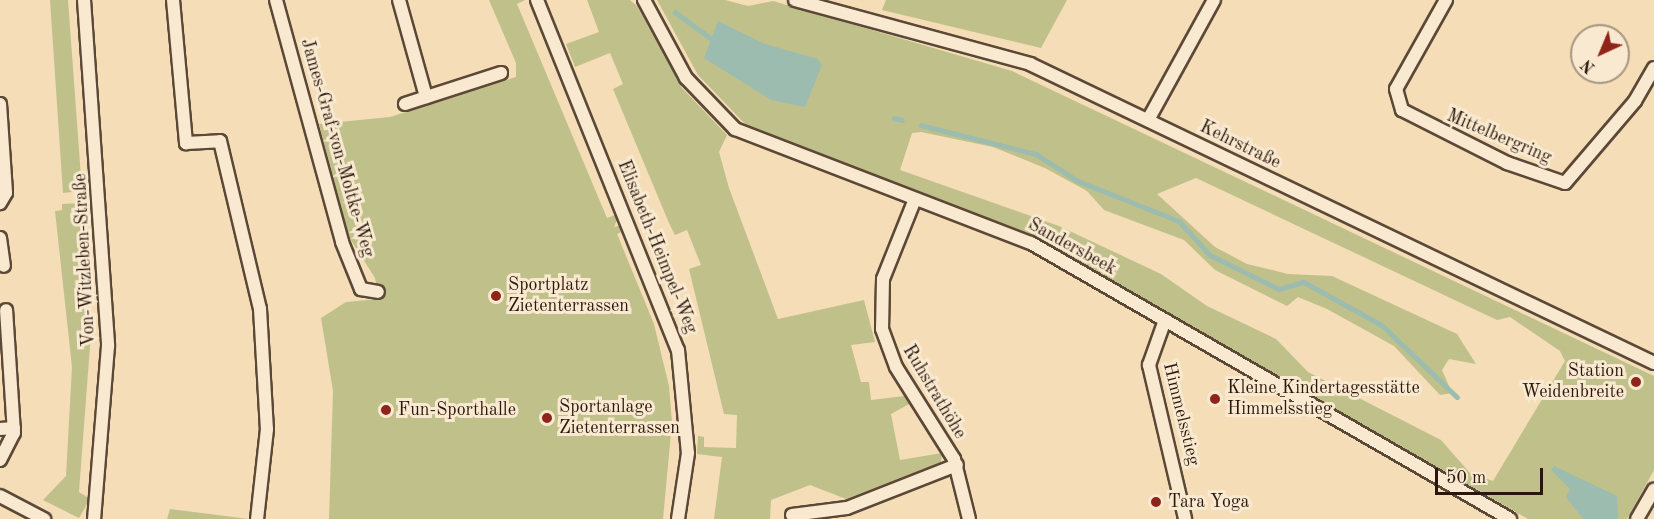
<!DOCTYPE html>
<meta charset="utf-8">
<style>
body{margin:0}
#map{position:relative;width:1654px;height:519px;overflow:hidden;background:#f4ddb7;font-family:"Old Standard TT",serif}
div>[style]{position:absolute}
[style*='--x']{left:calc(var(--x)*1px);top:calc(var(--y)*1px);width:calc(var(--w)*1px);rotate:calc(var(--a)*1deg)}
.green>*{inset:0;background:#c0c08b}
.water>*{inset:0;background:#9cbcaf}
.stream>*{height:4.5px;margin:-2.25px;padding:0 2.25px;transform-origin:2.25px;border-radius:2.25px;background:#9cbcaf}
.roads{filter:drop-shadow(2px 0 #5c4836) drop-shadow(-2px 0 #5c4836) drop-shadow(0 2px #5c4836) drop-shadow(0 -2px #5c4836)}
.street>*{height:12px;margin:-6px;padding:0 6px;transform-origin:6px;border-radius:6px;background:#f8e9d0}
.dots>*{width:16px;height:16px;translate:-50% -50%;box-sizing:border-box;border:3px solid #f8e9d0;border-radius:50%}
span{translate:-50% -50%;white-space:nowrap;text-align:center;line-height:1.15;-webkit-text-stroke:6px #f8e9d0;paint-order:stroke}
.street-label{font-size:18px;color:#2a160b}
.poi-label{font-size:18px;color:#2a160b}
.left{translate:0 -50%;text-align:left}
.right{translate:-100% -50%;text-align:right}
.north{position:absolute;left:1570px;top:24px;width:60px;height:60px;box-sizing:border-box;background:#f8e9d0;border:2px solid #a69581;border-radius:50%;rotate:224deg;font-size:16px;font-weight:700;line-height:24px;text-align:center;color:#2a160b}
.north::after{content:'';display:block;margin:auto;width:21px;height:27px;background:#8f2418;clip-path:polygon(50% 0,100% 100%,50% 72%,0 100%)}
.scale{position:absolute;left:1435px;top:468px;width:108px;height:27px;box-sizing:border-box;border:3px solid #2a160b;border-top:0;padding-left:8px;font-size:18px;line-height:21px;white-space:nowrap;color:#2a160b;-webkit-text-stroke:4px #f8e9d0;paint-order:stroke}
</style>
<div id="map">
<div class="green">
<i style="clip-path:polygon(50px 0,68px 0,82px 191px,63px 193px)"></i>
<i style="clip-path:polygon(489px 0,525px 0,517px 4px,607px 218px,620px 213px,614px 227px,625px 224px,627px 229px,617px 234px,654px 324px,669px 386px,672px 422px,663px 519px,329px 519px,333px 391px,321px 318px,346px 302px,379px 299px,375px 278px,349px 237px,319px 124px,390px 117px,516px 77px,516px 63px)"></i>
<i style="clip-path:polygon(587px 0,630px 0,637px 6px,682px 88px,727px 135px,719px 152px,729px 188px,778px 319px,864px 300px,875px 342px,851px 345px,861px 382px,869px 382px,871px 400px,905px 396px,911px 403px,891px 414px,900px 460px,942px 453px,941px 462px,846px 499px,810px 485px,771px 500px,770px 519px,714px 519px,722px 457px,697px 454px,698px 436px,704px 437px,704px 447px,736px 448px,737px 415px,724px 414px,689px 269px,701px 265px,687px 230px,675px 235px,669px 223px,613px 89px,623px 84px,610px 53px,575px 67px,566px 44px,599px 32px)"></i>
<i style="clip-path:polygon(evenodd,657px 0,725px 0,748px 6px,773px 1px,1012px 71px,1654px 376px,1654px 470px,1627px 519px,1528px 519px,1028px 233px,748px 127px,698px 75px,657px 0,921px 132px,993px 147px,1045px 168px,1087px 191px,1104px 210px,1184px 240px,1215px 270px,1287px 306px,1298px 297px,1327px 309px,1394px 346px,1440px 395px,1452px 393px,1442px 370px,1449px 359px,1476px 364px,1457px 334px,1332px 276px,1288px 274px,1247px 264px,1215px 247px,1157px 194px,1196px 178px,1497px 320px,1510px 317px,1560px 351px,1565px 361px,1493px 481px,1470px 473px,1441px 440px,1308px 372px,1276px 339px,1207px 306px,1161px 274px,1059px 226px,900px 170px,912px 133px,921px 132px)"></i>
<i style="clip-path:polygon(886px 0,1067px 0,1041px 48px,882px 10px)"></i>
<i style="clip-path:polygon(83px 203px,91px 333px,79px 492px,90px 499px,79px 518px,43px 500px,66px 476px,72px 367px,55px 211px,62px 210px,62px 204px)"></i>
<i style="clip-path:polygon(170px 509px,249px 519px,167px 519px)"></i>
</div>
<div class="water">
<i style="clip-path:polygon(718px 21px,765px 44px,818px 59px,822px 65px,805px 107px,771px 100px,704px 58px)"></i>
<i style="clip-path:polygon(1554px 466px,1617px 496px,1618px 519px,1583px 519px,1566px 497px,1570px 489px,1551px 470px)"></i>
</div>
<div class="stream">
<i style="--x:675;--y:12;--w:51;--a:36.2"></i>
<i style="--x:894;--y:118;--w:8;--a:14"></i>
<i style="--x:921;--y:125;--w:119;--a:14.2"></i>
<i style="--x:1036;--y:154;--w:50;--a:32.7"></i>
<i style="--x:1078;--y:181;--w:109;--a:21.6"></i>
<i style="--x:1179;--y:221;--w:46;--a:47.6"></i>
<i style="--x:1210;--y:255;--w:77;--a:26.2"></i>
<i style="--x:1279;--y:289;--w:26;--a:-16"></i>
<i style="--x:1304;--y:282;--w:89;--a:28.9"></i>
<i style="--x:1382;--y:325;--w:104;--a:43.8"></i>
</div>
<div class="roads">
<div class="street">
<i style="--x:84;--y:0;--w:347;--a:86"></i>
<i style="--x:108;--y:346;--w:174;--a:94.6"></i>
<i style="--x:173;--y:0;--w:144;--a:84.8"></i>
<i style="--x:186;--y:143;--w:34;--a:-3"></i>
<i style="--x:220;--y:141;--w:173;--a:76.6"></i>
<i style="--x:260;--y:309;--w:120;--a:86.7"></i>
<i style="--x:267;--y:429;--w:91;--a:96.3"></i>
<i style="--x:276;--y:0;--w:251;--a:74.7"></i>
<i style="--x:342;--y:242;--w:51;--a:68"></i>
<i style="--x:361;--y:289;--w:17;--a:10"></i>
<i style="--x:399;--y:0;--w:101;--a:74.4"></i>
<i style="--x:537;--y:0;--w:377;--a:68.1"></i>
<i style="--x:678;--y:350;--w:103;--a:84.5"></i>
<i style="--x:688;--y:453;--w:67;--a:98.6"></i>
<i style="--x:644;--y:0;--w:89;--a:61.7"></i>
<i style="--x:686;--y:78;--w:71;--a:46.1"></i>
<i style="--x:735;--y:129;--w:317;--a:21.1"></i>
<i style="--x:1031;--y:243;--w:553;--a:29.95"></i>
<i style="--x:795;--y:0;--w:244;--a:15.2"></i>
<i style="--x:1030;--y:64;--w:692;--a:25.6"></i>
<i style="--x:1446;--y:0;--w:102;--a:119.3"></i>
<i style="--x:1396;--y:89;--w:22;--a:74"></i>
<i style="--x:1402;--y:110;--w:118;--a:26.8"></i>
<i style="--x:1507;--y:163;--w:61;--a:19"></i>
<i style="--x:1565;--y:183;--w:108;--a:-49.5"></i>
<i style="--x:1635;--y:101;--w:38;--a:-60"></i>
<i style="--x:0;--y:104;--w:89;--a:86.1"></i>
<i style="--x:6;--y:193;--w:12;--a:121"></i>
<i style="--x:405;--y:104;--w:101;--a:-17.9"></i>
<i style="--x:1148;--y:120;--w:137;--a:-61.2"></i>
<i style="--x:915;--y:199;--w:86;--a:111.8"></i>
<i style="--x:883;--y:279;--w:50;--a:91.1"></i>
<i style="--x:882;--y:329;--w:40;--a:69.8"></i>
<i style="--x:896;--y:367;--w:109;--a:57.8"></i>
<i style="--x:954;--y:459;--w:62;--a:76"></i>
<i style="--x:0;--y:238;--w:28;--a:82"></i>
<i style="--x:1165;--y:320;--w:48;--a:109.6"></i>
<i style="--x:1149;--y:365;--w:158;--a:76.8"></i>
<i style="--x:0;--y:429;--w:14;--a:-4"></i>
<i style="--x:0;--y:460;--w:30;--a:-63"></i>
<i style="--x:14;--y:433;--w:123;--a:-93.7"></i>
<i style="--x:0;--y:496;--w:50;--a:27.6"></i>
<i style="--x:792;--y:515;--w:55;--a:-7.3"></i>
<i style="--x:847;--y:508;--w:118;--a:-21.4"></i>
<i style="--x:1637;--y:519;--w:34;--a:-60"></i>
</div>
</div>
<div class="dots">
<i style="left:496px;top:296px;background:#8f2418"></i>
<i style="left:1636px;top:382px;background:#8f2418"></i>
<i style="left:1215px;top:399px;background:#8f2418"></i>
<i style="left:386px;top:410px;background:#8f2418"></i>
<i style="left:547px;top:418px;background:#8f2418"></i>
<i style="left:1156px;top:502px;background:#8f2418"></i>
</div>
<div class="street-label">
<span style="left:1499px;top:137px;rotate:23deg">Mittelbergring</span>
<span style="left:1240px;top:145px;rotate:26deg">Kehrstraße</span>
<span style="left:337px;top:148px;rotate:74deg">James-Graf-von-Moltke-Weg</span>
<span style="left:657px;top:247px;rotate:68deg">Elisabeth-Heimpel-Weg</span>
<span style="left:1072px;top:247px;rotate:29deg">Sandersbeek</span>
<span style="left:85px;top:260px;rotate:-93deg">Von-Witzleben-Straße</span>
<span style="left:934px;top:392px;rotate:59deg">Ruhstrathöhe</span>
<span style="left:1181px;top:414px;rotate:76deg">Himmelsstieg</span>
</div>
<div class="poi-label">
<span class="left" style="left:508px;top:296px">Sportplatz<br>Zietenterrassen</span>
<span class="right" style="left:1624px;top:382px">Station<br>Weidenbreite</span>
<span class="left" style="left:1227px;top:399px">Kleine Kindertagesstätte<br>Himmelsstieg</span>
<span class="left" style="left:559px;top:418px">Sportanlage<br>Zietenterrassen</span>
<span class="left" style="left:398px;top:410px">Fun-Sporthalle</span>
<span class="left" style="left:1168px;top:502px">Tara Yoga</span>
</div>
<div class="north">N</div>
<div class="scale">50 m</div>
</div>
